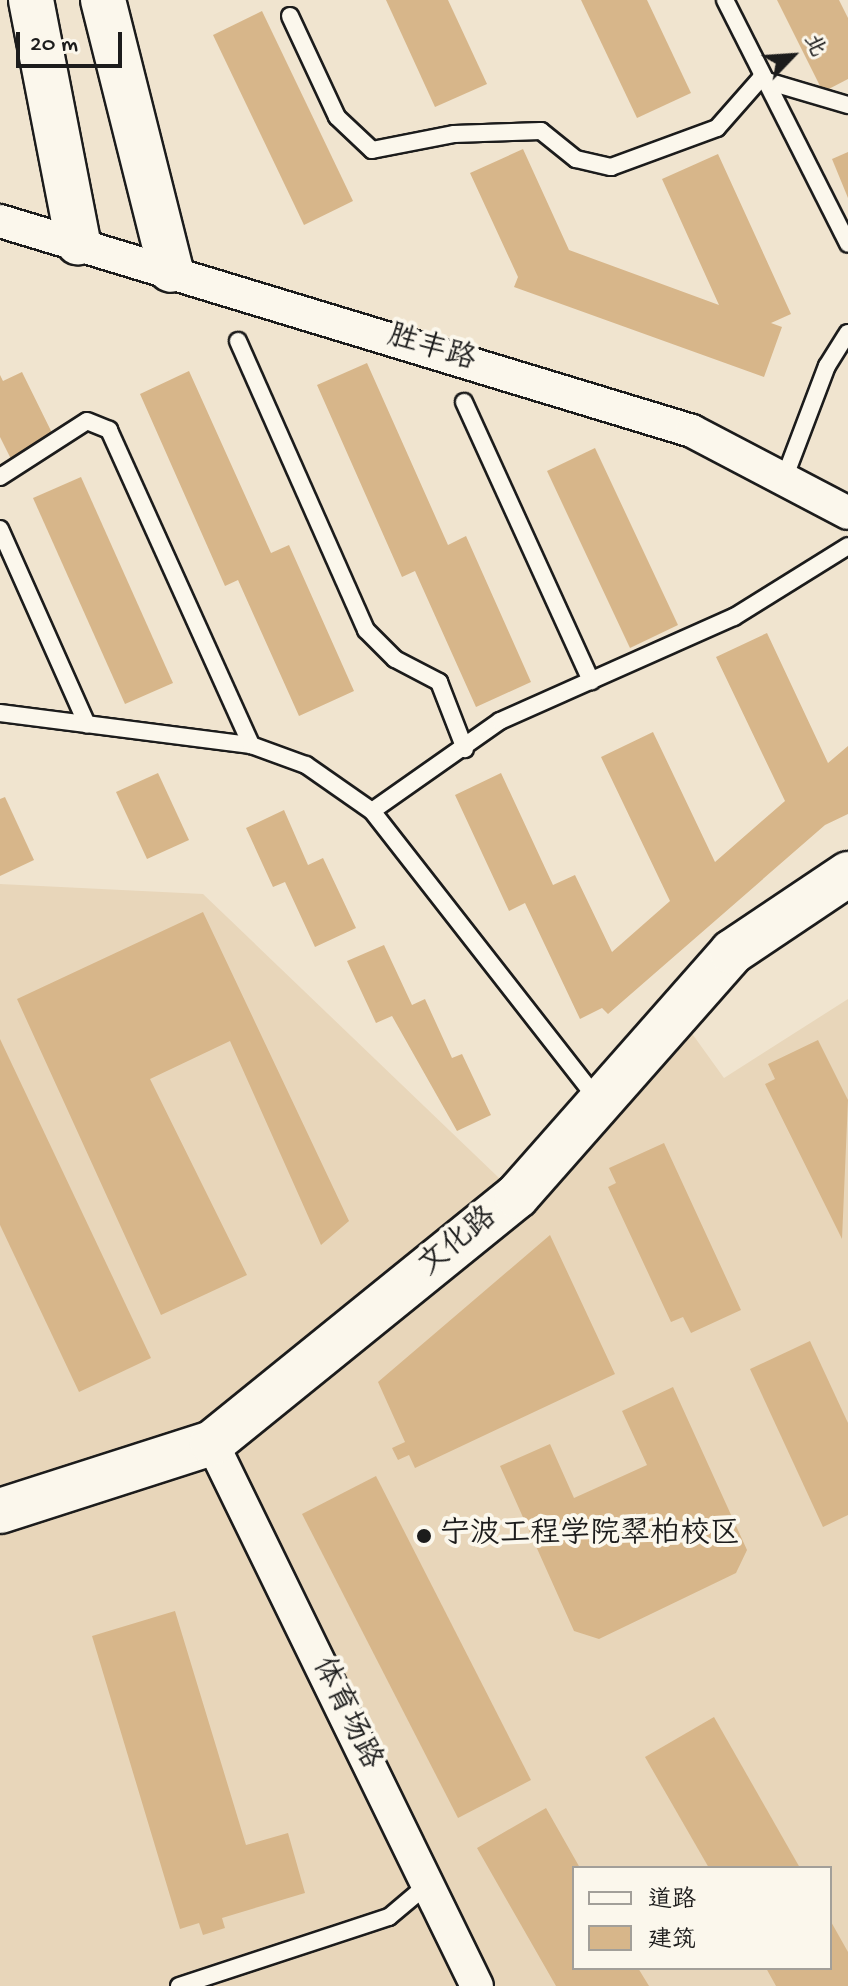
<!DOCTYPE html>
<meta charset="utf-8">
<style>
body{margin:0}
#map{position:relative;width:848px;height:1986px;overflow:hidden;background:#f0e4cf;font-family:"Gochi Hand","LXGW WenKai TC",sans-serif}
div>[style]{position:absolute}
[style*='--x']{left:calc(var(--x)*1px);top:calc(var(--y)*1px);width:calc(var(--w)*1px);rotate:calc(var(--a)*1deg)}
.built>*{inset:0;background:#e8d6ba}
.building>*{inset:0;background:#d7b68a}
.roads{filter:drop-shadow(2px 0 #1c1c1c) drop-shadow(-2px 0 #1c1c1c) drop-shadow(0 2px #1c1c1c) drop-shadow(0 -2px #1c1c1c)}
.lane>*{height:16px;margin:-8px;padding:0 8px;transform-origin:8px;border-radius:8px;background:#fbf7ec}
.street>*{height:32px;margin:-16px;padding:0 16px;transform-origin:16px;border-radius:16px;background:#fbf7ec}
.secondary>*{height:44px;margin:-22px;padding:0 22px;transform-origin:22px;border-radius:22px;background:#fbf7ec}
.dots>*{width:22px;height:22px;translate:-50% -50%;box-sizing:border-box;border:4px solid #fbf7ec;border-radius:50%}
span{translate:-50% -50%;white-space:nowrap;text-align:center;line-height:1.15;-webkit-text-stroke:8px #fbf7ec;paint-order:stroke}
.street-label{font-size:30px;color:#1c1c1c}
.poi-label{font-size:30px;color:#1c1c1c}
.left{translate:0 -50%;text-align:left}
.legend{position:absolute;left:572px;top:1866px;width:260px;height:104px;box-sizing:border-box;background:#fbf7ec;border:2px solid #a29f99;margin:0;padding:10px 14px;list-style:none;font-size:24px;color:#1c1c1c}
.legend li{display:flex;align-items:center;gap:16px;height:40px}
.legend b{width:40px;border:2px solid #a29f99}
.north{position:absolute;left:752px;top:16px;width:80px;height:80px;-webkit-text-stroke:6px #fbf7ec;paint-order:stroke;rotate:65deg;font-size:22px;font-weight:700;line-height:32px;text-align:center;color:#1c1c1c}
.north::after{content:'';display:block;margin:auto;width:28px;height:36px;background:#1c1c1c;clip-path:polygon(50% 0,100% 100%,50% 72%,0 100%)}
.scale{position:absolute;left:16px;top:32px;width:106px;height:36px;box-sizing:border-box;border:4px solid #1c1c1c;border-top:0;padding-left:10px;font-size:24px;line-height:28px;white-space:nowrap;color:#1c1c1c;-webkit-text-stroke:6px #fbf7ec;paint-order:stroke}
</style>
<div id="map">
<div class="built">
<i style="clip-path:polygon(evenodd,0 884px,203px 894px,525px 1203px,688px 1028px,724px 1078px,848px 999px,848px 1986px,0 1986px,0 884px,574px 1868px,830px 1868px,830px 1968px,574px 1968px,574px 1868px)"></i>
</div>
<div class="building">
<i style="clip-path:polygon(386px 0,448px 0,487px 84px,435px 107px)"></i>
<i style="clip-path:polygon(581px 0,647px 0,691px 93px,637px 118px)"></i>
<i style="clip-path:polygon(777px 0,839px 0,848px 18px,848px 79px,823px 92px)"></i>
<i style="clip-path:polygon(262px 11px,353px 201px,304px 225px,213px 35px)"></i>
<i style="clip-path:polygon(523px 149px,569px 250px,719px 305px,662px 179px,718px 154px,791px 314px,771px 323px,782px 327px,764px 377px,514px 287px,518px 277px,470px 173px)"></i>
<i style="clip-path:polygon(848px 152px,848px 198px,832px 159px)"></i>
<i style="clip-path:polygon(367px 363px,448px 545px,466px 536px,531px 682px,476px 707px,415px 571px,402px 577px,317px 385px)"></i>
<i style="clip-path:polygon(189px 371px,271px 553px,289px 545px,354px 691px,299px 716px,238px 580px,225px 586px,140px 394px)"></i>
<i style="clip-path:polygon(22px 372px,55px 439px,12px 461px,0 437px,0 375px,3px 381px)"></i>
<i style="clip-path:polygon(595px 448px,678px 625px,630px 648px,547px 471px)"></i>
<i style="clip-path:polygon(81px 477px,173px 683px,125px 704px,33px 498px)"></i>
<i style="clip-path:polygon(767px 633px,828px 763px,848px 746px,848px 814px,825px 825px,608px 1014px,602px 1008px,580px 1019px,525px 903px,509px 911px,455px 795px,501px 773px,553px 885px,575px 875px,612px 952px,670px 901px,601px 757px,653px 732px,715px 862px,785px 801px,716px 657px)"></i>
<i style="clip-path:polygon(158px 773px,189px 840px,147px 859px,116px 792px)"></i>
<i style="clip-path:polygon(5px 797px,34px 860px,0 876px,0 799px)"></i>
<i style="clip-path:polygon(284px 810px,308px 865px,323px 858px,356px 928px,315px 947px,285px 882px,273px 887px,246px 828px)"></i>
<i style="clip-path:polygon(203px 912px,349px 1221px,321px 1245px,230px 1041px,150px 1079px,247px 1275px,161px 1315px,17px 999px)"></i>
<i style="clip-path:polygon(384px 945px,412px 1005px,425px 999px,452px 1058px,462px 1054px,491px 1115px,457px 1131px,392px 1016px,376px 1023px,347px 961px)"></i>
<i style="clip-path:polygon(0 1039px,151px 1358px,79px 1392px,0 1225px)"></i>
<i style="clip-path:polygon(818px 1040px,848px 1100px,842px 1239px,765px 1084px,775px 1079px,768px 1064px)"></i>
<i style="clip-path:polygon(664px 1143px,741px 1310px,691px 1333px,683px 1317px,671px 1322px,608px 1187px,616px 1183px,609px 1168px)"></i>
<i style="clip-path:polygon(550px 1235px,615px 1374px,415px 1468px,409px 1455px,398px 1460px,392px 1448px,405px 1442px,378px 1382px)"></i>
<i style="clip-path:polygon(810px 1341px,848px 1423px,848px 1515px,823px 1527px,750px 1369px)"></i>
<i style="clip-path:polygon(673px 1387px,747px 1550px,736px 1573px,599px 1639px,574px 1631px,500px 1466px,550px 1444px,574px 1498px,647px 1465px,622px 1411px)"></i>
<i style="clip-path:polygon(376px 1476px,531px 1780px,458px 1818px,302px 1514px)"></i>
<i style="clip-path:polygon(175px 1611px,246px 1845px,288px 1833px,305px 1893px,222px 1918px,225px 1928px,203px 1935px,199px 1923px,180px 1929px,92px 1636px)"></i>
<i style="clip-path:polygon(714px 1717px,800px 1868px,709px 1868px,645px 1757px)"></i>
<i style="clip-path:polygon(546px 1808px,580px 1868px,574px 1868px,574px 1968px,638px 1968px,649px 1986px,556px 1986px,477px 1848px)"></i>
<i style="clip-path:polygon(830px 1920px,848px 1952px,848px 1986px,776px 1986px,766px 1968px,830px 1968px)"></i>
</div>
<div class="roads">
<div class="lane">
<i style="--x:725;--y:0;--w:273;--a:63.2"></i>
<i style="--x:290;--y:16;--w:111;--a:65"></i>
<i style="--x:337;--y:117;--w:48;--a:43.3"></i>
<i style="--x:372;--y:150;--w:84;--a:-11"></i>
<i style="--x:454;--y:134;--w:87;--a:-2"></i>
<i style="--x:541;--y:131;--w:45;--a:38.7"></i>
<i style="--x:576;--y:159;--w:36;--a:13"></i>
<i style="--x:611;--y:167;--w:113;--a:-20.2"></i>
<i style="--x:717;--y:128;--w:65;--a:-48.7"></i>
<i style="--x:760;--y:79;--w:92;--a:16.5"></i>
<i style="--x:238;--y:341;--w:316;--a:66.1"></i>
<i style="--x:366;--y:630;--w:41;--a:45"></i>
<i style="--x:395;--y:659;--w:50;--a:27.6"></i>
<i style="--x:439;--y:682;--w:72;--a:68.8"></i>
<i style="--x:464;--y:402;--w:307;--a:65.5"></i>
<i style="--x:0;--y:477;--w:103;--a:-32.8"></i>
<i style="--x:87;--y:421;--w:24;--a:22"></i>
<i style="--x:109;--y:430;--w:346;--a:65.7"></i>
<i style="--x:784;--y:479;--w:121;--a:-69.2"></i>
<i style="--x:827;--y:366;--w:39;--a:-58"></i>
<i style="--x:0;--y:529;--w:214;--a:66"></i>
<i style="--x:0;--y:713;--w:253;--a:7.3"></i>
<i style="--x:251;--y:745;--w:59;--a:20"></i>
<i style="--x:306;--y:765;--w:80;--a:34.9"></i>
<i style="--x:372;--y:811;--w:369;--a:52"></i>
<i style="--x:372;--y:811;--w:156;--a:-35.1"></i>
<i style="--x:500;--y:721;--w:256;--a:-24"></i>
<i style="--x:734;--y:617;--w:134;--a:-31.9"></i>
<i style="--x:179;--y:1986;--w:221;--a:-18.2"></i>
<i style="--x:389;--y:1917;--w:51;--a:-40.2"></i>
</div>
<div class="street">
<i style="--x:0;--y:221;--w:723;--a:16.88"></i>
<i style="--x:692;--y:431;--w:176;--a:27.7"></i>
<i style="--x:212;--y:1443;--w:604;--a:63.99"></i>
</div>
<div class="secondary">
<i style="--x:31;--y:0;--w:247;--a:79"></i>
<i style="--x:103;--y:0;--w:278;--a:75.9"></i>
<i style="--x:0;--y:1511;--w:223;--a:-17.8"></i>
<i style="--x:212;--y:1443;--w:392;--a:-39"></i>
<i style="--x:517;--y:1196;--w:325;--a:-48.6"></i>
<i style="--x:732;--y:952;--w:140;--a:-33.9"></i>
</div>
</div>
<div class="dots">
<i style="left:424px;top:1536px;background:#1c1c1c"></i>
</div>
<div class="street-label">
<span style="left:431px;top:350px;rotate:17deg">胜丰路</span>
<span style="left:459px;top:1243px;rotate:-39deg">文化路</span>
<span style="left:345px;top:1714px;rotate:64deg">体育场路</span>
</div>
<div class="poi-label">
<span class="left" style="left:440px;top:1536px">宁波工程学院翠柏校区</span>
</div>
<ul class="legend">
<li><b style="height:10px;background:#fbf7ec"></b>道路</li>
<li><b style="height:22px;background:#d7b68a"></b>建筑</li>
</ul>
<div class="north">北</div>
<div class="scale">20 m</div>
</div>
